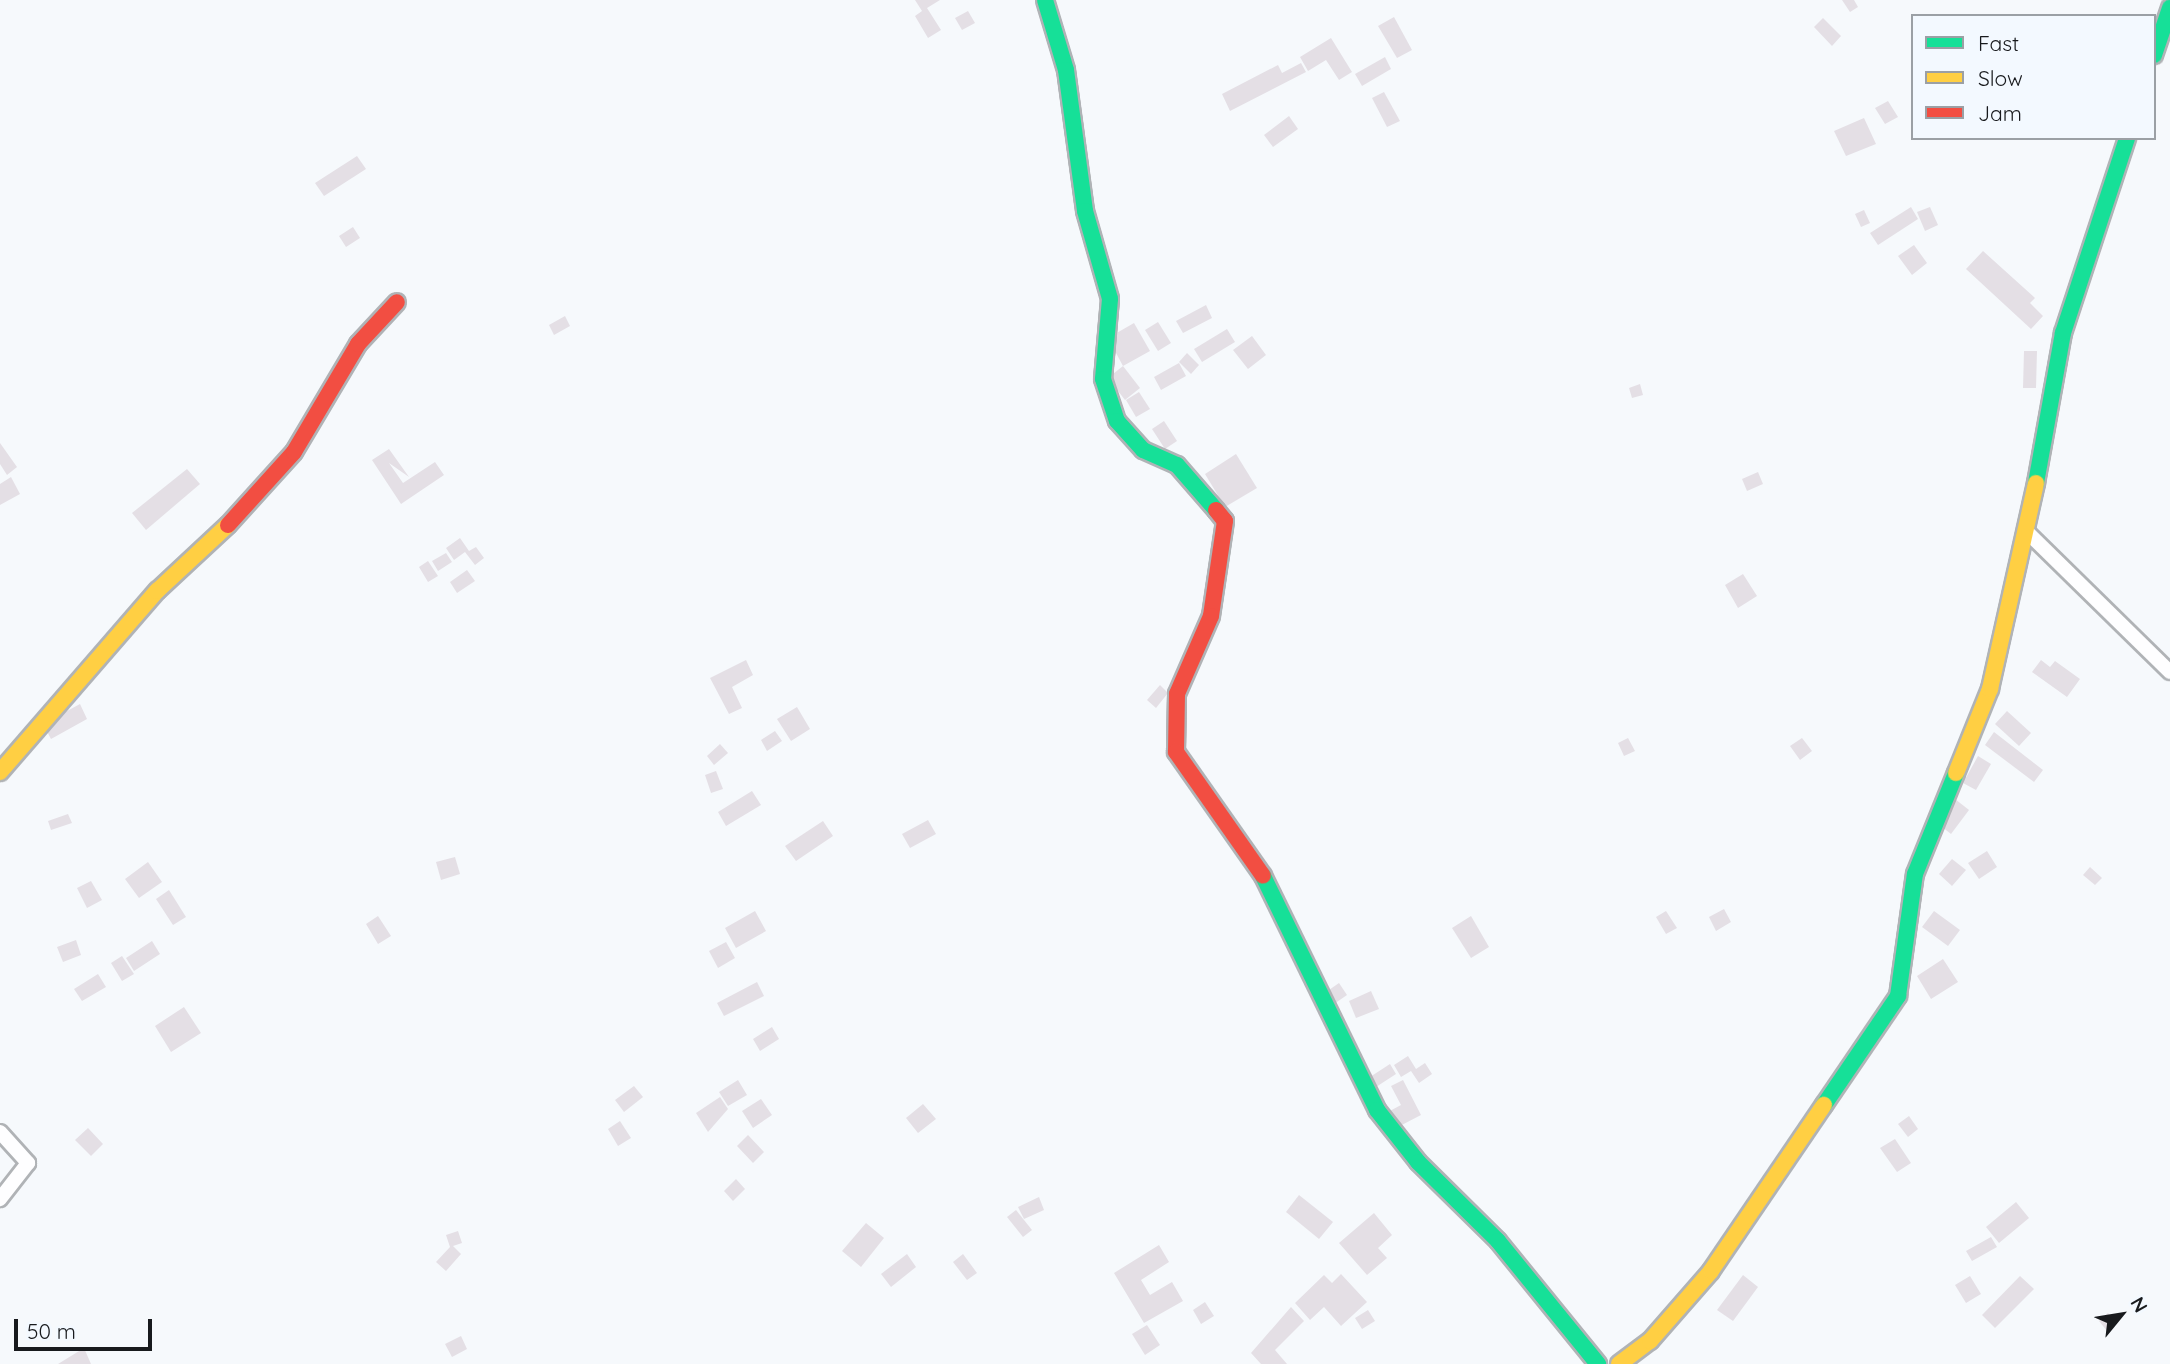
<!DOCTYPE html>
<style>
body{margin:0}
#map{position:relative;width:2170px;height:1364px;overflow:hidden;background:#f6f9fc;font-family:Quicksand,sans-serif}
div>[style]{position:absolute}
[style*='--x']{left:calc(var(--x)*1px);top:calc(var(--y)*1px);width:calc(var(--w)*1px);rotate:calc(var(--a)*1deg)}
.building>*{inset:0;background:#e4dfe5}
.roads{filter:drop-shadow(2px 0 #b0b3b6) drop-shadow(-2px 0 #b0b3b6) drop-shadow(0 2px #b0b3b6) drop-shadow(0 -2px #b0b3b6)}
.street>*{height:14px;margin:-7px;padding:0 7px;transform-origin:7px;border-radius:7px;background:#fefeff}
.fast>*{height:16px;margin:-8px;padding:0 8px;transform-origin:8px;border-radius:8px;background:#16e098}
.slow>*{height:16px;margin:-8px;padding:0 8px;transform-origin:8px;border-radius:8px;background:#ffcf43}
.jam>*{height:16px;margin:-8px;padding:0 8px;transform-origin:8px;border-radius:8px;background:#f24e42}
span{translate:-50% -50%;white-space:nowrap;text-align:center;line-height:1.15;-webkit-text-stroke:7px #f3f9ff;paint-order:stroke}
.legend{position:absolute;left:1911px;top:14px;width:245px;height:126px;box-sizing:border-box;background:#f3f9ff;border:2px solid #9ba0a5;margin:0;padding:9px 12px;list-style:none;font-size:21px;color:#181a1d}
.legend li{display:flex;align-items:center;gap:14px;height:35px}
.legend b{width:35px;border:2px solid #9ba0a5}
.north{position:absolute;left:2086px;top:1280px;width:70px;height:70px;-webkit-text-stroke:5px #f3f9ff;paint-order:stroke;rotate:60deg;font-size:19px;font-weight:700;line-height:28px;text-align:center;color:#181a1d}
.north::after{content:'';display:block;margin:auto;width:24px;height:32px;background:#181a1d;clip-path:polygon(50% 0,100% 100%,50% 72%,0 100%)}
.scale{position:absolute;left:14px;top:1319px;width:138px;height:32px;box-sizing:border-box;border:4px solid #181a1d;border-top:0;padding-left:9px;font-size:21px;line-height:24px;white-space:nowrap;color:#181a1d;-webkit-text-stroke:5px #f3f9ff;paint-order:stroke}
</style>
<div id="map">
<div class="building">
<i style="clip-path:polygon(915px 0,940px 0,927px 8px,941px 30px,928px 38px,915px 16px,922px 11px)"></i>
<i style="clip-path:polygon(1842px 0,1854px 0,1858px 7px,1850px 12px)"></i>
<i style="clip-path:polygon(968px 11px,975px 23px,962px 30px,955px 18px)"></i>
<i style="clip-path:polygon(1394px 17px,1412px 50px,1397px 58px,1378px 26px)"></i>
<i style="clip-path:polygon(1823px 18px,1841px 36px,1832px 46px,1814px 27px)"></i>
<i style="clip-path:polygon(1331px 38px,1352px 72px,1339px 80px,1326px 60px,1308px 71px,1300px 57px)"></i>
<i style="clip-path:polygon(1385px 57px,1391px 69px,1362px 86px,1355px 74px)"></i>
<i style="clip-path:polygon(1301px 63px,1306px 72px,1230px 111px,1222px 94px,1278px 65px,1282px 73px)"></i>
<i style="clip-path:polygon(1384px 92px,1400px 121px,1387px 127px,1372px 98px)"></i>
<i style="clip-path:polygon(1888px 101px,1898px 117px,1885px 124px,1875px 108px)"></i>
<i style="clip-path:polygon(1289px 116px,1298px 129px,1273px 147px,1264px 135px)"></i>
<i style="clip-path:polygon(1864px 118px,1876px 144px,1846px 156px,1834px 131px)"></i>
<i style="clip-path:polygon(357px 156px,366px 169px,324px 196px,315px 183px)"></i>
<i style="clip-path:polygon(1911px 207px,1918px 219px,1878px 245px,1870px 233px)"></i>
<i style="clip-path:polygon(1930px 207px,1938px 225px,1925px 231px,1917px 212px)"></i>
<i style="clip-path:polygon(1864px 210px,1870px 223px,1861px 227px,1855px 214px)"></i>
<i style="clip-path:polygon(353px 227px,360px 238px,346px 247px,339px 236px)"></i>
<i style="clip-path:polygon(1914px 245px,1927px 263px,1912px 275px,1898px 256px)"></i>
<i style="clip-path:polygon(1983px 251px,2035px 298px,2030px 303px,2043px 316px,2031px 329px,1966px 269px)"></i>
<i style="clip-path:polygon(1206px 305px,1212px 318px,1183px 333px,1176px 321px)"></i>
<i style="clip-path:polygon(565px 316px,570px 326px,554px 335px,549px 325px)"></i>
<i style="clip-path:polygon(1158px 322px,1171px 343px,1158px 351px,1145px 330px)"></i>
<i style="clip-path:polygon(1134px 323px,1150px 351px,1123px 366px,1108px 338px)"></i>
<i style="clip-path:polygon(1227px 329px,1235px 342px,1202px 362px,1194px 349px)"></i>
<i style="clip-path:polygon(1252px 336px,1266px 355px,1248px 369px,1233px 350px)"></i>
<i style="clip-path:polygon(2024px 351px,2037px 351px,2036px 388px,2023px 388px)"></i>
<i style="clip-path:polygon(1187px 353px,1199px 365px,1191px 374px,1179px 362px)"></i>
<i style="clip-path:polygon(1179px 363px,1186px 376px,1161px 390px,1154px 377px)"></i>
<i style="clip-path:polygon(1123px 366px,1140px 388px,1125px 400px,1108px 378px)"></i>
<i style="clip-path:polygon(1640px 384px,1643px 395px,1632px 398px,1629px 388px)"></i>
<i style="clip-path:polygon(1139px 392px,1150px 409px,1136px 417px,1126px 400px)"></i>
<i style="clip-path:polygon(1164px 421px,1177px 441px,1165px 449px,1152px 429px)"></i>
<i style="clip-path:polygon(0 443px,17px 467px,7px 475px,0 464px)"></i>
<i style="clip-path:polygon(389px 449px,409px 477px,389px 463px,403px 483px,435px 462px,444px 475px,401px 504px,372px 460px)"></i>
<i style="clip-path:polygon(1236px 454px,1257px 488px,1225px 507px,1205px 474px)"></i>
<i style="clip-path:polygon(187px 469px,200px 484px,146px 530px,132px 513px)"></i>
<i style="clip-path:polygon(1758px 472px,1763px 484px,1747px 491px,1742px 479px)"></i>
<i style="clip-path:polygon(11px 477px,20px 494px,0 505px,0 484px)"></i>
<i style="clip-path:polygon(460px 538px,469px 551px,476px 547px,484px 558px,475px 565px,465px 552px,454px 560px,446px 548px)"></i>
<i style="clip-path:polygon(446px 553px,452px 562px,438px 571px,432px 561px)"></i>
<i style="clip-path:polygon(428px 561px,438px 576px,428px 582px,419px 567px)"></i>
<i style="clip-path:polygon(467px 570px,475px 581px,457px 593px,450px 582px)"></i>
<i style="clip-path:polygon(1743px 574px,1757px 596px,1738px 608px,1725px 585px)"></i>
<i style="clip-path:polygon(746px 660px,753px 675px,732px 687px,742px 708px,729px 714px,710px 678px)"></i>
<i style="clip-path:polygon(2041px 660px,2050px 667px,2055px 661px,2080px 679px,2067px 697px,2032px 672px)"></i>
<i style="clip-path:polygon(1160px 685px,1168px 693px,1156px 708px,1147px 700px)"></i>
<i style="clip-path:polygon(80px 704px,87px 719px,51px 739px,43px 724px)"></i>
<i style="clip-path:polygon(797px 707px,810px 729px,791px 741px,777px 719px)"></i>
<i style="clip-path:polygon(2007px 711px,2031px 733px,2019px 746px,1995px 724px)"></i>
<i style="clip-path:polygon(775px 731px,782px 741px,767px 751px,761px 740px)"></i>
<i style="clip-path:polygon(1994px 732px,2043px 770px,2034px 782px,1985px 745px)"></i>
<i style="clip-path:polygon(1628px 738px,1635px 751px,1624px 756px,1618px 743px)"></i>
<i style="clip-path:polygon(1802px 738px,1812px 751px,1800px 760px,1790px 746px)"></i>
<i style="clip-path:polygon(720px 744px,728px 753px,714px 765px,707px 756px)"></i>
<i style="clip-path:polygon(1978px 756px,1991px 764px,1976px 790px,1963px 783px)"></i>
<i style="clip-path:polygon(716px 771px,723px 789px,711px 793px,705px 775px)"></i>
<i style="clip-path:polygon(752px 791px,761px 805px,726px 826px,718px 812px)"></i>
<i style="clip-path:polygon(1955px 799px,1969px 810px,1951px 834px,1937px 823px)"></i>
<i style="clip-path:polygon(68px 814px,72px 823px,51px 830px,48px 821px)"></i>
<i style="clip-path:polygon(928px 820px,936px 834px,910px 848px,902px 834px)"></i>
<i style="clip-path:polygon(823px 821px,833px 836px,796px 861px,785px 846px)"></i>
<i style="clip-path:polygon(1987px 851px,1997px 867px,1979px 879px,1968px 863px)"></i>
<i style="clip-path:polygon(455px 857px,460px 874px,441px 880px,436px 862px)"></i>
<i style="clip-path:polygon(1952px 859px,1966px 870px,1952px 886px,1939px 874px)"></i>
<i style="clip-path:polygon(148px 862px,162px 882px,139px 898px,125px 879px)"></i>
<i style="clip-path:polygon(2090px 867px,2102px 878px,2095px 885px,2083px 875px)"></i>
<i style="clip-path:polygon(91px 881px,102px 900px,87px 908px,77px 888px)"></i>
<i style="clip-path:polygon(169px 890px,186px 917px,173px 925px,156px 899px)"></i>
<i style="clip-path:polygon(1724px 909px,1731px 922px,1716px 931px,1709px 917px)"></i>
<i style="clip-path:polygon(755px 911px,766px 931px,736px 948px,725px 928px)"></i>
<i style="clip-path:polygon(1666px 911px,1677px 928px,1666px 934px,1656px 917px)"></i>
<i style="clip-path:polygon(1934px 911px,1960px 930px,1948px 946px,1922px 927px)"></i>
<i style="clip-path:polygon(378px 916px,391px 936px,378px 944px,366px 924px)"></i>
<i style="clip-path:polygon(1471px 916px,1489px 947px,1471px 958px,1452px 928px)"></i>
<i style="clip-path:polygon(76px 940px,81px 955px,63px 962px,57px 947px)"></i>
<i style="clip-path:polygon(152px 941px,160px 954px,134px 971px,126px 958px)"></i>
<i style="clip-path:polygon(726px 942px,735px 958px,718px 968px,709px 951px)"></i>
<i style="clip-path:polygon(122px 956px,134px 974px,122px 981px,111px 963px)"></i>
<i style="clip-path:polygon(1943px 959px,1958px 982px,1931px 999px,1917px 976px)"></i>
<i style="clip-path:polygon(98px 974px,106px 987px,82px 1001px,74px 989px)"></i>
<i style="clip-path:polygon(757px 982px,764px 996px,724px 1016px,717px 1003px)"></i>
<i style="clip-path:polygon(1339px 983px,1347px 995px,1334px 1004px,1326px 992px)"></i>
<i style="clip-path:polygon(1371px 991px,1379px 1009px,1356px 1018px,1349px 1001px)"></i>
<i style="clip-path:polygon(184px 1007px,201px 1033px,171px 1052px,155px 1026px)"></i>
<i style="clip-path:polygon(772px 1027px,779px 1039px,760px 1051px,753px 1039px)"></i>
<i style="clip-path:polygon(1408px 1056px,1416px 1069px,1425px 1063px,1432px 1074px,1419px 1083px,1411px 1071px,1401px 1077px,1394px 1065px)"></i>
<i style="clip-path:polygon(1390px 1064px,1396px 1074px,1376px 1087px,1370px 1077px)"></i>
<i style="clip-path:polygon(738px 1080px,747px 1095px,728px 1106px,719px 1092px)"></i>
<i style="clip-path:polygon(1403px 1080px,1421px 1115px,1394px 1129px,1386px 1113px,1401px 1105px,1391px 1086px)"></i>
<i style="clip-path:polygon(634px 1086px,643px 1097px,624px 1112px,615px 1100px)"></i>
<i style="clip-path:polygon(720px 1097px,728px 1109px,708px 1132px,696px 1113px)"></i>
<i style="clip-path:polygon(761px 1099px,772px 1115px,753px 1128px,742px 1111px)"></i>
<i style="clip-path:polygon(923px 1104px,936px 1119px,918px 1133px,906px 1118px)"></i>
<i style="clip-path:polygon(1909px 1116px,1918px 1129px,1908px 1137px,1898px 1124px)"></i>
<i style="clip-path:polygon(620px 1121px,631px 1138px,618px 1146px,608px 1129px)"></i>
<i style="clip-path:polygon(88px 1128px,103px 1144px,91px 1156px,75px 1140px)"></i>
<i style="clip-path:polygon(748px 1135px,764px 1152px,753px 1163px,737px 1146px)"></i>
<i style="clip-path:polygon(1895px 1139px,1911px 1163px,1897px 1172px,1880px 1148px)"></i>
<i style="clip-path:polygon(736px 1179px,745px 1189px,733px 1201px,724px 1191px)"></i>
<i style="clip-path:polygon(1299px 1195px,1333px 1222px,1319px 1239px,1286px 1212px)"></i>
<i style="clip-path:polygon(1039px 1197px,1044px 1210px,1024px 1219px,1018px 1207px)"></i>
<i style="clip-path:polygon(2016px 1202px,2029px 1218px,1999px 1243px,1986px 1227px)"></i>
<i style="clip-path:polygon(1016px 1210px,1032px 1230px,1023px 1237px,1007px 1217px)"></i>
<i style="clip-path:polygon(1374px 1213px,1392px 1235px,1378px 1248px,1387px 1258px,1367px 1275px,1339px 1243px)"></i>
<i style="clip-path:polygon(866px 1223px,884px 1238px,861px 1267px,842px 1251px)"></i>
<i style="clip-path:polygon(458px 1231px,462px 1243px,453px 1246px,461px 1254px,446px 1271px,436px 1262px,450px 1247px,446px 1235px)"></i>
<i style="clip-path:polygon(1991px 1237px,1997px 1247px,1972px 1261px,1966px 1251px)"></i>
<i style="clip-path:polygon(1159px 1245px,1169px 1262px,1141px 1280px,1150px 1295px,1172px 1282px,1183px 1301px,1144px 1323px,1114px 1273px)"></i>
<i style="clip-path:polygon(907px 1254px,916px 1267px,891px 1287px,881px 1274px)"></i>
<i style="clip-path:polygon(963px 1254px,977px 1273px,967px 1280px,953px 1262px)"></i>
<i style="clip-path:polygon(1341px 1274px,1367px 1302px,1341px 1326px,1324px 1307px,1310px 1320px,1295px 1303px,1324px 1275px,1332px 1283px)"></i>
<i style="clip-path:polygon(1743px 1275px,1758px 1287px,1733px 1321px,1717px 1310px)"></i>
<i style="clip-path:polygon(1970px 1276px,1981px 1294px,1966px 1303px,1955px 1285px)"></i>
<i style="clip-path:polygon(2020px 1276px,2034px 1289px,1995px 1328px,1982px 1315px)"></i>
<i style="clip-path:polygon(1205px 1302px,1214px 1316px,1201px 1324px,1193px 1310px)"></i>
<i style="clip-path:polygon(1291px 1307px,1304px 1321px,1275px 1350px,1287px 1364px,1261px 1364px,1251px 1353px)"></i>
<i style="clip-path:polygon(1368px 1310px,1375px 1321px,1362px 1329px,1355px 1318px)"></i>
<i style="clip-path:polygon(2108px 1313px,2116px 1323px,2107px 1331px,2099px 1321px)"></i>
<i style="clip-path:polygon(1147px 1325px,1160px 1345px,1145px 1355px,1132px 1334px)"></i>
<i style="clip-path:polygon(461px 1336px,467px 1349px,452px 1357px,445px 1344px)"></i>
<i style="clip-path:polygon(84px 1348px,91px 1364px,58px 1364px)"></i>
</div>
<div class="roads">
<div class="street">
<i style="--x:2027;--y:532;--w:200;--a:44.4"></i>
<i style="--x:0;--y:1132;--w:42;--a:47.9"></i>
<i style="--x:28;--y:1163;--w:46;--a:127.9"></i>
</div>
<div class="fast">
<i style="--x:1045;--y:0;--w:73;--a:73.3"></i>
<i style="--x:1066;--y:70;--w:142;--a:82.3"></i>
<i style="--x:1085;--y:211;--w:91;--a:74.1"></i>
<i style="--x:1110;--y:299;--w:80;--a:95"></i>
<i style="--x:1103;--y:379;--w:44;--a:71.6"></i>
<i style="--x:1117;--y:421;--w:39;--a:48"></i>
<i style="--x:1143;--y:450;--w:37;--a:24"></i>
<i style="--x:1177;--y:465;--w:60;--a:49.1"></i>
<i style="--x:2154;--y:55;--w:50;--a:-71.2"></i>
<i style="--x:2036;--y:483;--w:152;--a:-79.8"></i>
<i style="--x:2063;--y:333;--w:205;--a:-71.8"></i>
<i style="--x:1263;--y:876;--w:260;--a:64"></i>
<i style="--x:1377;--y:1110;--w:66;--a:51.7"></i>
<i style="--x:1418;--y:1162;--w:112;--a:44.6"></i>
<i style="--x:1498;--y:1241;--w:159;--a:50.9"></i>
<i style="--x:1824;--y:1105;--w:132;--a:-55.8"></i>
<i style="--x:1898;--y:996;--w:123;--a:-82.1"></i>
<i style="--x:1915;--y:874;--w:109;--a:-67.9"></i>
</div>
<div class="slow">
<i style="--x:0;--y:772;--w:240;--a:-49.1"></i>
<i style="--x:157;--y:591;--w:97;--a:-42.9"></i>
<i style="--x:1956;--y:773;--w:91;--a:-68"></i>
<i style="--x:1990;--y:689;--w:211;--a:-77.4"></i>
<i style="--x:1619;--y:1364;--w:39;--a:-37"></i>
<i style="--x:1650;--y:1341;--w:93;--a:-48.9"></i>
<i style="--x:1711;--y:1271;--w:201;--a:-55.8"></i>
</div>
<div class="jam">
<i style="--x:1216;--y:510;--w:14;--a:51"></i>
<i style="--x:1225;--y:521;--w:96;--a:98.4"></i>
<i style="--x:1211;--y:616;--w:85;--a:113.6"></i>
<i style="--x:1177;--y:694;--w:58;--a:91"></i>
<i style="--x:1176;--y:752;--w:151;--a:54.9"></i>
<i style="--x:228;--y:525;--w:98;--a:-47.9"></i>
<i style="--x:294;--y:452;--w:126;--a:-59.3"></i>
<i style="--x:358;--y:344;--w:57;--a:-47.1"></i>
</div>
</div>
<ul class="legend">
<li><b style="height:9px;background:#16e098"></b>Fast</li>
<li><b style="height:9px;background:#ffcf43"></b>Slow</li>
<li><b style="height:9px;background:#f24e42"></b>Jam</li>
</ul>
<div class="north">N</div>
<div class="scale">50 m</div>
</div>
